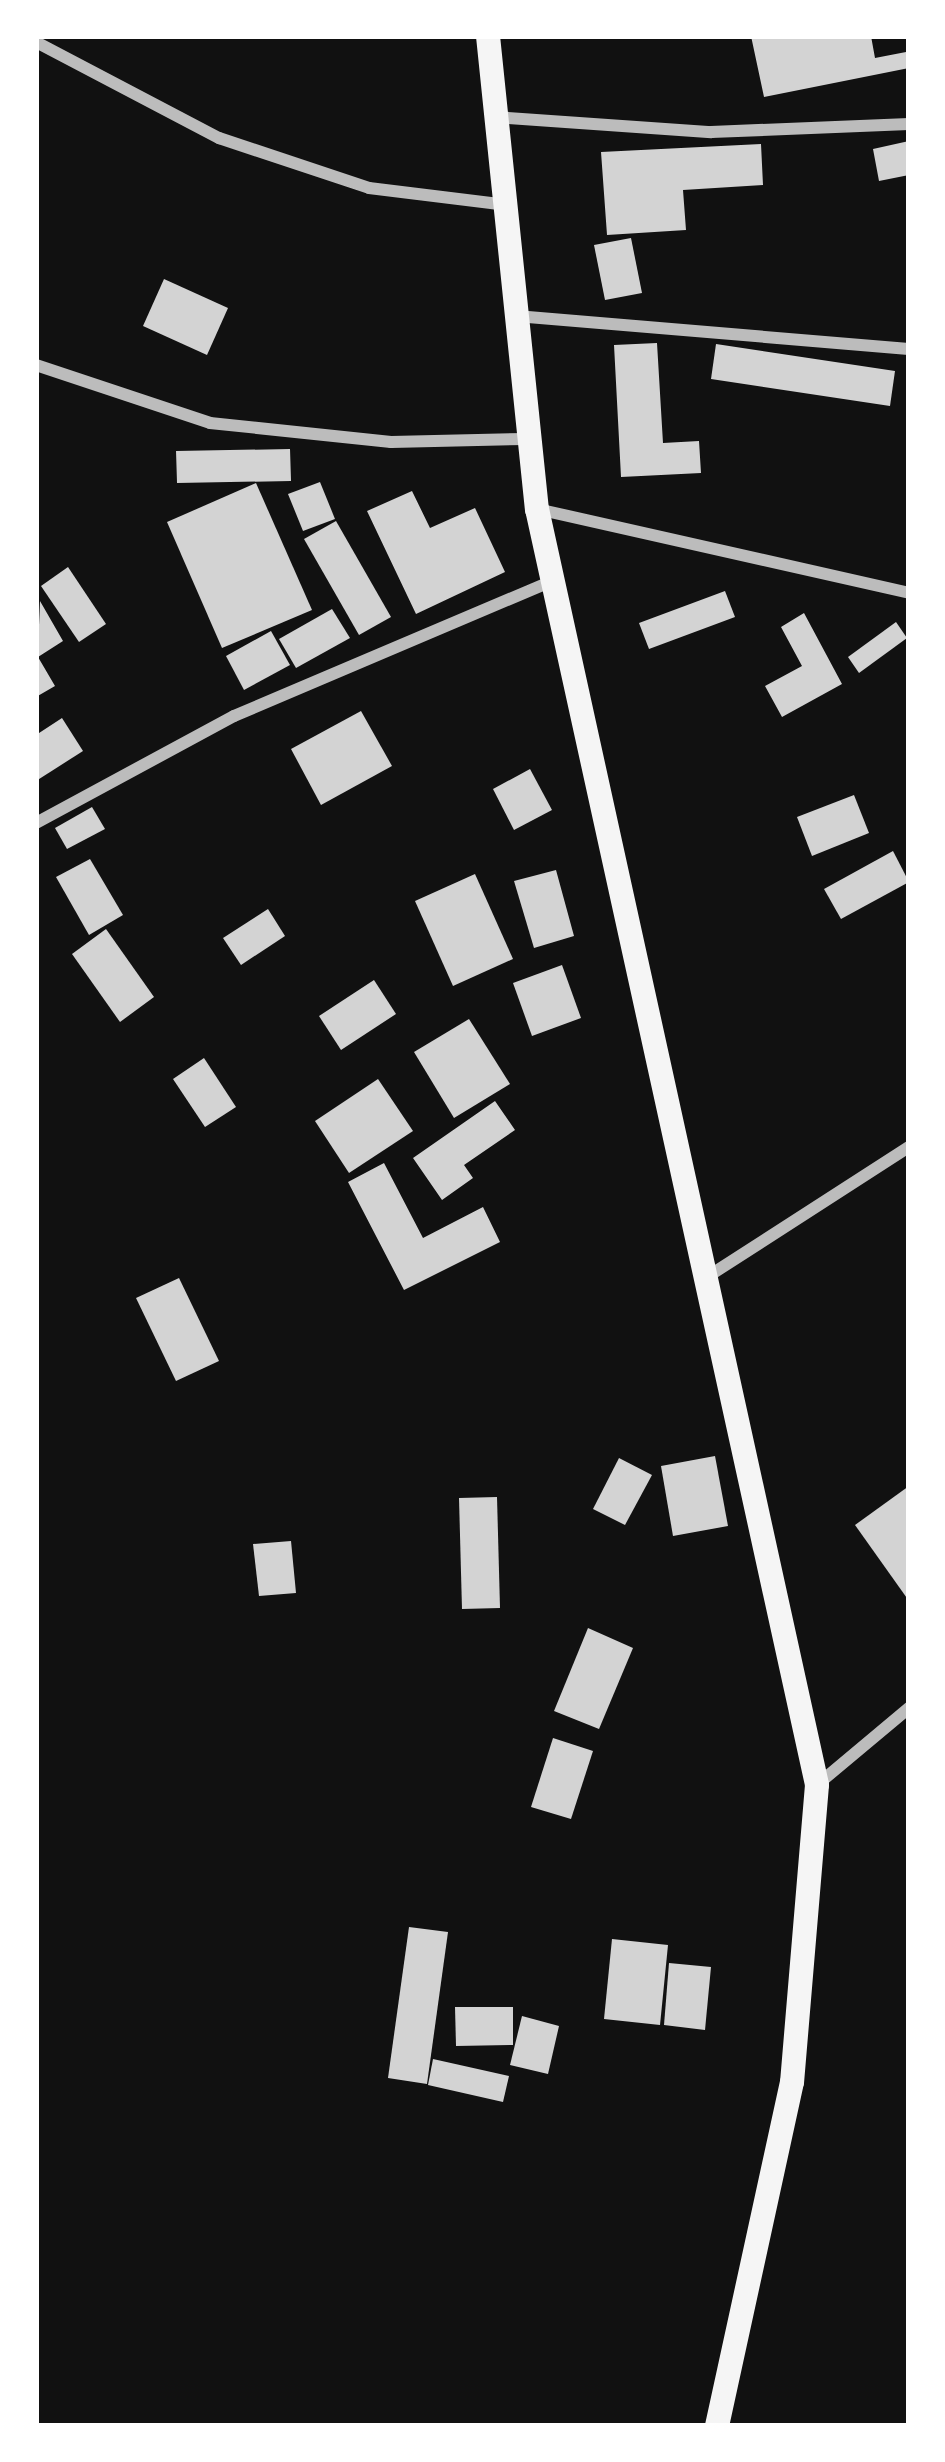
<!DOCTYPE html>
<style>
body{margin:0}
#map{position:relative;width:945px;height:2462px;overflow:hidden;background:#111;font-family:Karla,sans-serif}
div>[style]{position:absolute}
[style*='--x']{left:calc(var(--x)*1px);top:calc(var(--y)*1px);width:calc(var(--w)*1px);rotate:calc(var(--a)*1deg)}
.building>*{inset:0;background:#d3d3d3}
.minor>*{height:12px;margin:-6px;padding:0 6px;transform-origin:6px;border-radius:6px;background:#bcbcbc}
.secondary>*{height:24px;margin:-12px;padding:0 12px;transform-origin:12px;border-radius:12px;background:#f5f5f5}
span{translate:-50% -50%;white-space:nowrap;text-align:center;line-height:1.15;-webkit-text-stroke:12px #fff;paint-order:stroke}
.frame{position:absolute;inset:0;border:39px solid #fff;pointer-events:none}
</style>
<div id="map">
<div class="building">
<i style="clip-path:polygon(751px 36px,871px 36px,875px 58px,906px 52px,909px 68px,764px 97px)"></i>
<i style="clip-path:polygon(909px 141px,909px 175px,879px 181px,873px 149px)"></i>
<i style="clip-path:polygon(761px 144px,763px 185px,683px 190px,686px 230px,607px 235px,601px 152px)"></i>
<i style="clip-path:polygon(631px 238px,642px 293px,605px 300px,594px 245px)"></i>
<i style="clip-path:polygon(164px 279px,228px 308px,207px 355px,143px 326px)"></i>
<i style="clip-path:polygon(657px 343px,663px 443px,699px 441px,701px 473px,621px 477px,614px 345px)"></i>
<i style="clip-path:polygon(716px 344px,895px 371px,890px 406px,711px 379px)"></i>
<i style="clip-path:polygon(290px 449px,291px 481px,177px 483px,176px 451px)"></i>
<i style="clip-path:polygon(320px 482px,335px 519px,303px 531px,288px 494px)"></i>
<i style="clip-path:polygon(256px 483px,312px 610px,222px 648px,167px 522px)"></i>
<i style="clip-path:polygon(412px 491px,430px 528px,475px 508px,505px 572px,416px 614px,367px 511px)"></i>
<i style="clip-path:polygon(336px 521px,391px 617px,359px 635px,304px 539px)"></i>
<i style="clip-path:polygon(68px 567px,106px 624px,79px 642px,41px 586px)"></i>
<i style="clip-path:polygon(725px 591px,735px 617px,649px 649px,639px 623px)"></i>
<i style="clip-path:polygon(40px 601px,63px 641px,38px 657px,55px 686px,36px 697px)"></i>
<i style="clip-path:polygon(332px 609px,350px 638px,296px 668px,279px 639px)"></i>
<i style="clip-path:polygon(804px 613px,842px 684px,782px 717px,765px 686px,802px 666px,781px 627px)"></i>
<i style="clip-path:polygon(896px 622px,907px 638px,859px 673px,848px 657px)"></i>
<i style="clip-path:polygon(271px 631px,290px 665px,244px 690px,226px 656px)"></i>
<i style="clip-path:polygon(361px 711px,392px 766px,321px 805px,291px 749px)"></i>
<i style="clip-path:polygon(62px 718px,83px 751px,36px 781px,36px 735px)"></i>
<i style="clip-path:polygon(530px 769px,552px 810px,514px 830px,493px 789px)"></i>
<i style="clip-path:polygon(854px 795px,869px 833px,812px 856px,797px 817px)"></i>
<i style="clip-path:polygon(92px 807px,105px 829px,67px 849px,55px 828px)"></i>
<i style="clip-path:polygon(893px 851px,909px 882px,841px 919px,824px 889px)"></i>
<i style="clip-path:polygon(90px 859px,123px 915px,89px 935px,56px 877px)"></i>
<i style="clip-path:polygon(556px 870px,574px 936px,534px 948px,514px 881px)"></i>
<i style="clip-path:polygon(475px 874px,513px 959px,453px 986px,415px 901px)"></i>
<i style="clip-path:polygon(268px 909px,285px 936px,241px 965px,223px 938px)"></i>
<i style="clip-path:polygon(106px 929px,154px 997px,120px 1022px,72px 954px)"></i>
<i style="clip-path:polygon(562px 965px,581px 1018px,532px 1036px,513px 983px)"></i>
<i style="clip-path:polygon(374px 980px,396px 1014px,341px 1050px,319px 1016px)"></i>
<i style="clip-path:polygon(469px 1019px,510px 1084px,454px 1118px,414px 1052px)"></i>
<i style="clip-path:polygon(204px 1058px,236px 1107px,205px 1127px,173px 1079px)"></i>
<i style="clip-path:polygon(378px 1079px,413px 1131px,349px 1173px,315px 1121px)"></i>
<i style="clip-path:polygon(495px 1101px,515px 1130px,464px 1165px,473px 1178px,442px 1200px,413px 1158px)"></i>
<i style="clip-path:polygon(384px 1163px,423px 1238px,483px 1207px,500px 1242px,404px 1290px,348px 1182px)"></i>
<i style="clip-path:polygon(179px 1278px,219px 1361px,176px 1381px,136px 1298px)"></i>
<i style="clip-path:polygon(715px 1456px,728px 1526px,673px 1536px,661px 1466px)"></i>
<i style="clip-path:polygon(619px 1458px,652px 1475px,625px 1525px,593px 1509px)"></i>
<i style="clip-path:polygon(909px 1486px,909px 1601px,855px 1525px)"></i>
<i style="clip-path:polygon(497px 1497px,500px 1608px,462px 1609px,459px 1498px)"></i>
<i style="clip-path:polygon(291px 1541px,296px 1593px,259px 1596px,253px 1544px)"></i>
<i style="clip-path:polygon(588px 1628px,633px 1648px,599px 1729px,554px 1711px)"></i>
<i style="clip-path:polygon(553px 1738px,593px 1751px,571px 1819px,531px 1807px)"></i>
<i style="clip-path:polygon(409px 1927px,448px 1932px,427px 2084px,388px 2078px)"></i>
<i style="clip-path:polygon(612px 1939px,668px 1945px,660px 2025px,604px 2019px)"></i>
<i style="clip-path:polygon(669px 1963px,711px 1967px,705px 2030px,664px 2025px)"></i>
<i style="clip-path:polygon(455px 2007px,513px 2007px,513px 2045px,456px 2046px)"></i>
<i style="clip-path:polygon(522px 2016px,559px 2026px,548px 2074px,510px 2065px)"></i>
<i style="clip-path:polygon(433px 2059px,509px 2076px,503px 2102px,428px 2085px)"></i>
</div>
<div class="minor">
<i style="--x:36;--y:42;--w:207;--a:27.7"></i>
<i style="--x:219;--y:138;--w:158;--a:18.4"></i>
<i style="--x:369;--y:188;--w:131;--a:7"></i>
<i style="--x:494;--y:117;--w:218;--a:4"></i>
<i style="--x:711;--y:132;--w:198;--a:-2.3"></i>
<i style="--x:516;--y:316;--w:394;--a:4.8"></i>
<i style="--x:36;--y:365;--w:183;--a:18.4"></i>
<i style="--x:210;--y:423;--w:182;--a:6"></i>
<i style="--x:391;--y:442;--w:135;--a:-1.3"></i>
<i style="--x:537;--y:509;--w:381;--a:12.7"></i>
<i style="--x:36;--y:823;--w:225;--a:-28.4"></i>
<i style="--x:234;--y:716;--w:345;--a:-23"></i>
<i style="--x:707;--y:1277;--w:240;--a:-32.8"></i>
<i style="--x:818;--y:1784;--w:119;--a:-39.9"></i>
</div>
<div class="secondary">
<i style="--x:488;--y:36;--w:476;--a:84.1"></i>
<i style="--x:537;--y:509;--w:1306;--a:77.62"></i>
<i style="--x:817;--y:1785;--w:298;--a:94.8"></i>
<i style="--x:792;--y:2082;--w:352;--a:102.3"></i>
</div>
<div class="frame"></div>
</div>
